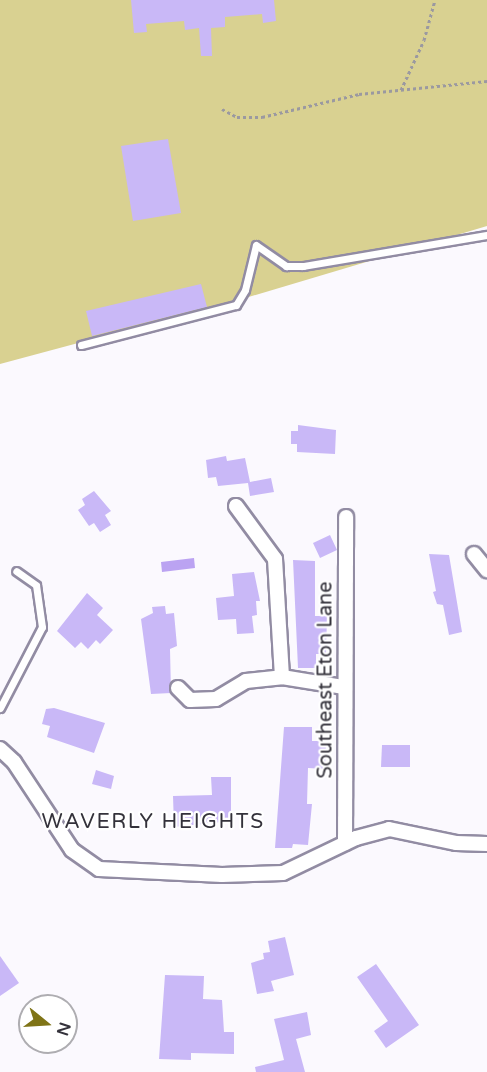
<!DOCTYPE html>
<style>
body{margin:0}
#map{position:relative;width:487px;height:1072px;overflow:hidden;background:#fbf9fe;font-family:"Varela Round",sans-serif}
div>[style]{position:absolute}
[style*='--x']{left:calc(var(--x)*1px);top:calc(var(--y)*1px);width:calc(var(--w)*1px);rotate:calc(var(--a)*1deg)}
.green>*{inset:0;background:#d9d191}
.water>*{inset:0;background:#bba3f2}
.building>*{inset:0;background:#c9b8f7}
.path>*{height:3px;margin-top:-1.5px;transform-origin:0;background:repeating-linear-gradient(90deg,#9b99a0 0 3px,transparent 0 6px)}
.roads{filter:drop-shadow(2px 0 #928ca3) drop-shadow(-2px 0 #928ca3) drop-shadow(0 2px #928ca3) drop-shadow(0 -2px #928ca3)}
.lane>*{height:7px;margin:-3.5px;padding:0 3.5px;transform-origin:3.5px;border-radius:3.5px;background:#fff}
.street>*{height:14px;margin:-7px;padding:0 7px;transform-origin:7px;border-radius:7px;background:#fff}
span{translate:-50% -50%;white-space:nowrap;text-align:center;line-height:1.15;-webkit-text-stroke:4.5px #fff;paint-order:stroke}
.street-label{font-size:20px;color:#34323b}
.neighbourhood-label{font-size:21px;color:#34323b;letter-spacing:1.5px}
.north{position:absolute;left:18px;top:994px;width:60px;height:60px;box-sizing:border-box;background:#fff;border:2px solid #aeadb1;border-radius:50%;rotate:108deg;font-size:16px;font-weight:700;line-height:24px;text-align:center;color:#34323b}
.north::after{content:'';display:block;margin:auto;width:21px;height:27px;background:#7f7417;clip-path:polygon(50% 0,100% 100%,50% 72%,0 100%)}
</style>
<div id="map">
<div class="green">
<i style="clip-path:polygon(0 0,487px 0,487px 226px,242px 299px,0 364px)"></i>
</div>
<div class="water">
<i style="clip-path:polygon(194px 558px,195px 568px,162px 572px,161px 562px)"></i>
</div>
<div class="building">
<i style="clip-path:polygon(131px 0,274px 0,276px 21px,263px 23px,262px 14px,225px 17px,225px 27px,211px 28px,212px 56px,201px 56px,199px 28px,185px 30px,184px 21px,146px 24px,147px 32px,134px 33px)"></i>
<i style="clip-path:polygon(168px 139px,181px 213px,133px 221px,121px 146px)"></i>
<i style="clip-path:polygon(201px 284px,207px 307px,92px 336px,86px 311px)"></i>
<i style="clip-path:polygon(298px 425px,336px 430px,335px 454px,297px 452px,297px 444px,291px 444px,291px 431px,298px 431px)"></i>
<i style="clip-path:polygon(226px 456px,227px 461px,245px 458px,250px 482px,271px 478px,274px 492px,250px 496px,248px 483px,218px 486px,216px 477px,208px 478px,206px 460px)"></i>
<i style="clip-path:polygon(94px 491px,111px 511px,105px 515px,111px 525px,100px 532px,94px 523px,89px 526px,78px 510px,85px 505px,82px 499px)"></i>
<i style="clip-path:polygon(330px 535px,337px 550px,320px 558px,313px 543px)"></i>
<i style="clip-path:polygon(429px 554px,449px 555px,462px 632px,449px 635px,443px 605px,437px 604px,433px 592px,436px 591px)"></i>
<i style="clip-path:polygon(293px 560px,315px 561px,315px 616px,327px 616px,326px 654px,316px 654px,316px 668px,298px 668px)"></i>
<i style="clip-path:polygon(254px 572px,260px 601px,256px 601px,257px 615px,252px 616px,254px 633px,237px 634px,236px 619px,218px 620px,216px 598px,234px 596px,232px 574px)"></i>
<i style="clip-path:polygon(87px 593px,103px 608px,97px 615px,113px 630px,100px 644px,96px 640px,88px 649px,81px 642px,75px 648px,57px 631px)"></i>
<i style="clip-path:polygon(165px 606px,166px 614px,174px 613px,177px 646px,170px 649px,171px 693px,151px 694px,141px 619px,153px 613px,152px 607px)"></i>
<i style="clip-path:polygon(54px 708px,105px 723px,94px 753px,47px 737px,50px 726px,42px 724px,46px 709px)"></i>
<i style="clip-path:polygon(284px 727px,312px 727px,312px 741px,326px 741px,325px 769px,308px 768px,307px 804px,312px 804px,308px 845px,293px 844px,292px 848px,275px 848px)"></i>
<i style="clip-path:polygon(382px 745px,410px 745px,410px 767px,381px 767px)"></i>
<i style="clip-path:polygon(96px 770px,114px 776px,111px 789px,92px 784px)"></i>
<i style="clip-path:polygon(211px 777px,231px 777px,231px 821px,174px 827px,173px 796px,212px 795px)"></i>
<i style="clip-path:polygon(285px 937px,294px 975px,271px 981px,274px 991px,257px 994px,251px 963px,264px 959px,263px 953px,270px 952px,268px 941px)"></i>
<i style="clip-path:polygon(0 956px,19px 983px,0 996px)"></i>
<i style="clip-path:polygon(376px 964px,419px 1025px,386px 1048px,374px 1031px,388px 1021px,357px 977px)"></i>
<i style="clip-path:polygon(165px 975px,204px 976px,203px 999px,222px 1000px,224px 1032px,234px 1032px,234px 1054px,191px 1053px,191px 1060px,159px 1059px)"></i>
<i style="clip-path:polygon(307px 1012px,311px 1035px,296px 1039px,305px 1072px,256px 1072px,255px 1067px,284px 1060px,274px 1019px)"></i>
</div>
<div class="path">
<i style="--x:401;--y:90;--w:55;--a:-65.3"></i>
<i style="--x:424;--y:40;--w:41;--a:-74.6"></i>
<i style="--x:222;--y:109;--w:17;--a:28"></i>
<i style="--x:237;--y:117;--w:25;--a:0"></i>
<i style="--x:262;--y:117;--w:100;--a:-13.3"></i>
<i style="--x:359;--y:94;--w:129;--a:-5.8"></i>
</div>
<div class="roads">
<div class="lane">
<i style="--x:81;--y:345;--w:160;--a:-14.5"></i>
<i style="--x:236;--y:305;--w:17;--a:-59"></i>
<i style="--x:245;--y:290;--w:46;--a:-76.3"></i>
<i style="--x:256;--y:245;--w:37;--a:35"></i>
<i style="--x:286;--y:266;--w:17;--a:0"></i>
<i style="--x:303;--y:266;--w:187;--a:-9.6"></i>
<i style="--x:0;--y:708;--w:91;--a:-62.6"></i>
<i style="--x:42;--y:627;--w:42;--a:-98.1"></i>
<i style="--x:36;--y:585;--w:24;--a:-145"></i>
</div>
<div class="street">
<i style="--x:236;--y:506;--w:66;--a:53.7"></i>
<i style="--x:275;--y:559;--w:118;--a:86.6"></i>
<i style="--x:282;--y:677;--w:63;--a:9.2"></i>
<i style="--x:474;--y:554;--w:21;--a:51"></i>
<i style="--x:178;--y:688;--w:17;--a:45"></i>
<i style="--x:190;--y:700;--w:26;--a:-2"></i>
<i style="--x:216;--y:699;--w:35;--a:-31"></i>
<i style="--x:246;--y:681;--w:36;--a:-6"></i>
<i style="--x:0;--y:749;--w:19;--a:43"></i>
<i style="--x:14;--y:762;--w:105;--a:56.6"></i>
<i style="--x:72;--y:850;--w:33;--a:35"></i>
<i style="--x:99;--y:869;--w:123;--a:2.8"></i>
<i style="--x:222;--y:875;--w:61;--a:-1.9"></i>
<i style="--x:283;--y:873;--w:81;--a:-25.6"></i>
<i style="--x:356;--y:838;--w:34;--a:-15"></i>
<i style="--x:389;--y:829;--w:68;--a:11.8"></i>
<i style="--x:456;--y:843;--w:31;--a:2"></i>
<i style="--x:345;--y:843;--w:326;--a:-89.8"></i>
</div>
</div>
<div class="street-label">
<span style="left:326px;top:680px;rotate:-90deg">Southeast Eton Lane</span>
</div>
<div class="neighbourhood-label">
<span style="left:153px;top:822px">WAVERLY HEIGHTS</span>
</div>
<div class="north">N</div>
</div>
